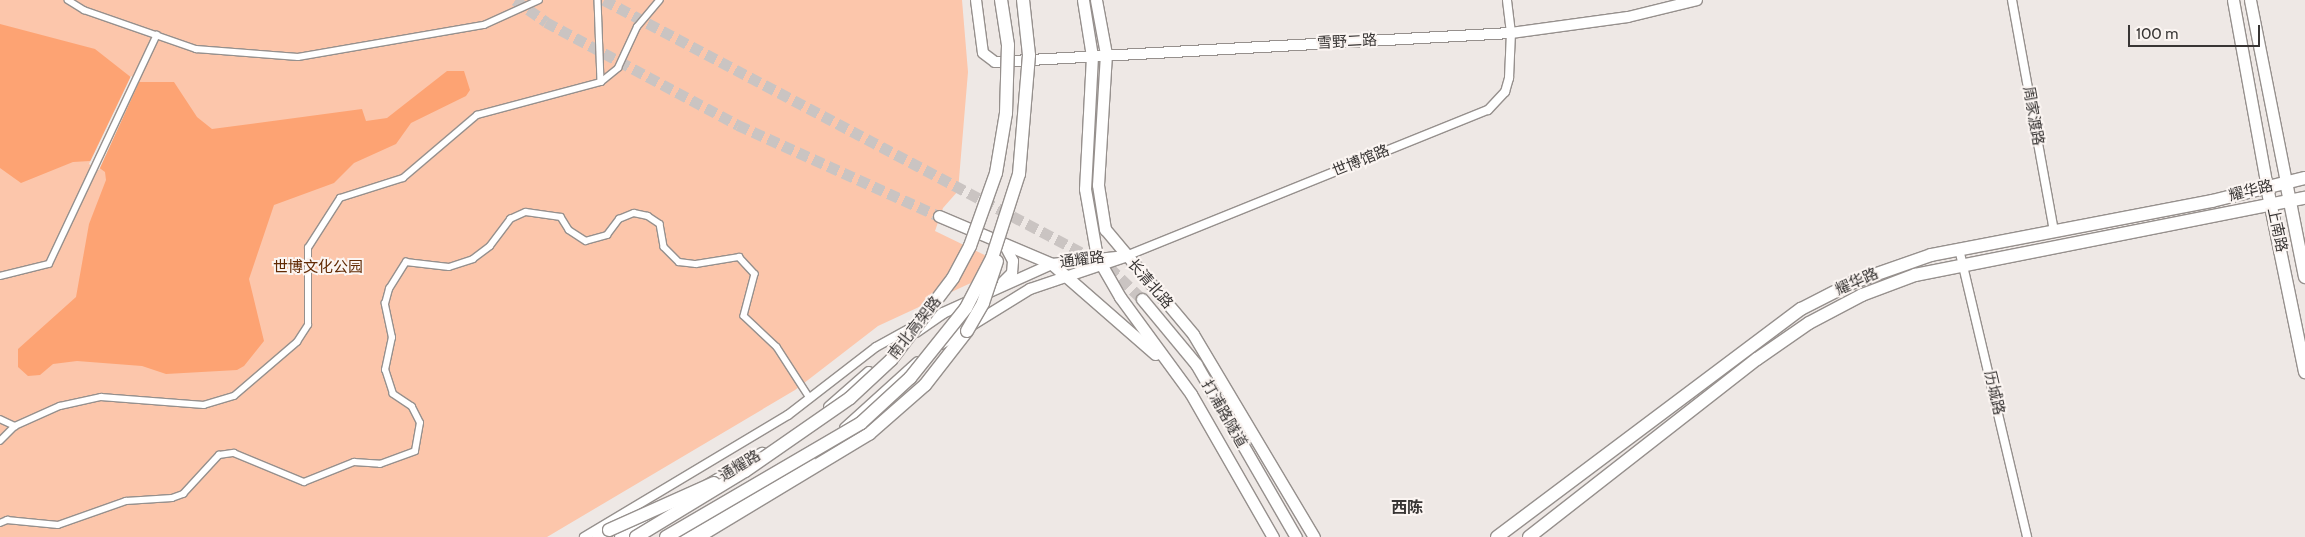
<!DOCTYPE html>
<meta charset="utf-8">
<style>
body{margin:0}
#map{position:relative;width:2305px;height:537px;overflow:hidden;background:#eee8e5;font-family:Cabin,"Noto Sans SC",sans-serif}
div>[style]{position:absolute}
[style*='--x']{left:calc(var(--x)*1px);top:calc(var(--y)*1px);width:calc(var(--w)*1px);rotate:calc(var(--a)*1deg)}
.green>*{inset:0;background:#fcc6ab}
.water>*{inset:0;background:#fda373}
.pier>*{inset:0;background:#eee8e5}
.secondary-tunnel>*{height:11px;margin-top:-5.5px;transform-origin:0;background:repeating-linear-gradient(90deg,#cac4c2 0 11px,transparent 0 16.5px)}
.roads{filter:drop-shadow(1px 0 #96908d) drop-shadow(-1px 0 #96908d) drop-shadow(0 1px #96908d) drop-shadow(0 -1px #96908d)}
.pedestrian>*{height:5.5px;margin:-2.75px;padding:0 2.75px;transform-origin:2.75px;border-radius:2.75px;background:#fff}
.minor>*{height:8px;margin:-4px;padding:0 4px;transform-origin:4px;border-radius:4px;background:#fff}
.tertiary>*{height:10px;margin:-5px;padding:0 5px;transform-origin:5px;border-radius:5px;background:#fff}
.secondary>*{height:11px;margin:-5.5px;padding:0 5.5px;transform-origin:5.5px;border-radius:5.5px;background:#fff}
.primary>*{height:12px;margin:-6px;padding:0 6px;transform-origin:6px;border-radius:6px;background:#fff}
.trunk>*{height:12px;margin:-6px;padding:0 6px;transform-origin:6px;border-radius:6px;background:#fff}
.bridges{filter:drop-shadow(1px 0 #96908d) drop-shadow(-1px 0 #96908d) drop-shadow(0 1px #96908d) drop-shadow(0 -1px #96908d)}
.trunk-bridge>*{height:12px;margin:-6px;padding:0 6px;transform-origin:6px;border-radius:6px;background:#fff}
span{translate:-50% -50%;white-space:nowrap;text-align:center;line-height:1.15;-webkit-text-stroke:4px #fbf5f2;paint-order:stroke}
.street-label{font-size:15px;color:#383534}
.park-label{font-size:15px;color:#622b05}
.neighbourhood-label{font-size:16px;color:#383534;font-weight:700}
.scale{position:absolute;left:2128px;top:25px;width:132px;height:22px;box-sizing:border-box;border:2px solid #383534;border-top:0;padding-left:6px;font-size:15px;line-height:18px;white-space:nowrap;color:#383534;-webkit-text-stroke:4px #fbf5f2;paint-order:stroke}
</style>
<div id="map">
<div class="green">
<i style="clip-path:polygon(0 0,962px 0,968px 72px,958px 191px,943px 208px,935px 231px,999px 262px,1001px 269px,878px 326px,795px 390px,547px 537px,0 537px)"></i>
</div>
<div class="water">
<i style="clip-path:polygon(0 24px,95px 49px,137px 82px,174px 82px,197px 117px,212px 129px,362px 109px,366px 121px,387px 118px,447px 71px,464px 71px,470px 90px,466px 96px,411px 123px,396px 144px,354px 163px,334px 183px,274px 205px,249px 279px,264px 341px,244px 366px,237px 370px,166px 374px,142px 366px,77px 361px,53px 364px,40px 375px,28px 376px,18px 367px,18px 349px,76px 297px,89px 224px,106px 180px,105px 172px,90px 161px,73px 162px,21px 183px,0 168px)"></i>
</div>
<div class="pier">
<i style="clip-path:polygon(131px 76px,140px 80px,99px 170px,89px 164px)"></i>
</div>
<div class="secondary-tunnel">
<i style="--x:515;--y:0;--w:38;--a:35"></i>
<i style="--x:546;--y:22;--w:218;--a:28.2"></i>
<i style="--x:738;--y:125;--w:221;--a:24.4"></i>
<i style="--x:604;--y:0;--w:571;--a:27.87"></i>
<i style="--x:1109;--y:267;--w:46;--a:44.1"></i>
</div>
<div class="roads">
<div class="pedestrian">
<i style="--x:68;--y:0;--w:19;--a:32"></i>
<i style="--x:84;--y:10;--w:119;--a:19.2"></i>
<i style="--x:196;--y:49;--w:102;--a:4.5"></i>
<i style="--x:298;--y:57;--w:189;--a:-9.8"></i>
<i style="--x:484;--y:25;--w:60;--a:-24.4"></i>
<i style="--x:598;--y:0;--w:82;--a:87.9"></i>
<i style="--x:0;--y:276;--w:50;--a:-13.8"></i>
<i style="--x:49;--y:264;--w:253;--a:-64.8"></i>
<i style="--x:0;--y:419;--w:17;--a:25"></i>
<i style="--x:0;--y:441;--w:21;--a:-45"></i>
<i style="--x:15;--y:426;--w:49;--a:-24"></i>
<i style="--x:60;--y:406;--w:42;--a:-12.4"></i>
<i style="--x:101;--y:397;--w:103;--a:4.4"></i>
<i style="--x:204;--y:405;--w:31;--a:-17"></i>
<i style="--x:234;--y:396;--w:83;--a:-40.6"></i>
<i style="--x:297;--y:342;--w:20;--a:-57"></i>
<i style="--x:308;--y:325;--w:77;--a:-90"></i>
<i style="--x:308;--y:248;--w:59;--a:-57.4"></i>
<i style="--x:340;--y:198;--w:66;--a:-17.6"></i>
<i style="--x:403;--y:178;--w:97;--a:-40.4"></i>
<i style="--x:477;--y:115;--w:128;--a:-14.9"></i>
<i style="--x:601;--y:82;--w:22;--a:-39"></i>
<i style="--x:618;--y:68;--w:45;--a:-65.1"></i>
<i style="--x:637;--y:27;--w:35;--a:-50"></i>
<i style="--x:0;--y:523;--w:8;--a:-23"></i>
<i style="--x:7;--y:520;--w:51;--a:5.6"></i>
<i style="--x:58;--y:525;--w:72;--a:-19.4"></i>
<i style="--x:126;--y:501;--w:46;--a:-3.7"></i>
<i style="--x:172;--y:498;--w:12;--a:-20"></i>
<i style="--x:183;--y:494;--w:53;--a:-47.3"></i>
<i style="--x:219;--y:455;--w:15;--a:-8"></i>
<i style="--x:234;--y:453;--w:76;--a:22.5"></i>
<i style="--x:304;--y:482;--w:54;--a:-21.8"></i>
<i style="--x:354;--y:462;--w:26;--a:4"></i>
<i style="--x:380;--y:464;--w:37;--a:-20"></i>
<i style="--x:415;--y:451;--w:28;--a:-80"></i>
<i style="--x:420;--y:423;--w:18;--a:-117"></i>
<i style="--x:412;--y:407;--w:23;--a:-146"></i>
<i style="--x:393;--y:394;--w:25;--a:-108"></i>
<i style="--x:385;--y:370;--w:33;--a:-78"></i>
<i style="--x:392;--y:338;--w:35;--a:-102"></i>
<i style="--x:385;--y:304;--w:16;--a:-75"></i>
<i style="--x:389;--y:289;--w:32;--a:-58"></i>
<i style="--x:406;--y:262;--w:43;--a:6.6"></i>
<i style="--x:449;--y:267;--w:25;--a:-18"></i>
<i style="--x:473;--y:259;--w:21;--a:-37"></i>
<i style="--x:490;--y:246;--w:34;--a:-53"></i>
<i style="--x:510;--y:219;--w:17;--a:-24"></i>
<i style="--x:526;--y:212;--w:35;--a:8"></i>
<i style="--x:561;--y:217;--w:15;--a:58"></i>
<i style="--x:569;--y:230;--w:20;--a:33"></i>
<i style="--x:586;--y:241;--w:22;--a:-16"></i>
<i style="--x:607;--y:235;--w:20;--a:-53"></i>
<i style="--x:619;--y:219;--w:16;--a:-22"></i>
<i style="--x:634;--y:213;--w:14;--a:12"></i>
<i style="--x:648;--y:216;--w:14;--a:34"></i>
<i style="--x:660;--y:224;--w:23;--a:80"></i>
<i style="--x:664;--y:247;--w:21;--a:45"></i>
<i style="--x:679;--y:262;--w:17;--a:7"></i>
<i style="--x:696;--y:264;--w:44;--a:-9.2"></i>
<i style="--x:739;--y:257;--w:23;--a:47"></i>
<i style="--x:755;--y:274;--w:43;--a:104.7"></i>
<i style="--x:744;--y:316;--w:45;--a:43.2"></i>
<i style="--x:777;--y:347;--w:61;--a:57.1"></i>
</div>
<div class="minor">
<i style="--x:2012;--y:0;--w:236;--a:79.7"></i>
<i style="--x:1959;--y:249;--w:296;--a:76.7"></i>
<i style="--x:1126;--y:256;--w:390;--a:-22"></i>
<i style="--x:1488;--y:110;--w:25;--a:-47"></i>
<i style="--x:1505;--y:92;--w:15;--a:-74"></i>
<i style="--x:1509;--y:78;--w:45;--a:-87.5"></i>
<i style="--x:1511;--y:33;--w:33;--a:-97"></i>
<i style="--x:584;--y:537;--w:238;--a:-30.9"></i>
<i style="--x:788;--y:415;--w:111;--a:-37.7"></i>
<i style="--x:876;--y:347;--w:43;--a:-28.9"></i>
</div>
<div class="tertiary">
<i style="--x:976;--y:0;--w:53;--a:82.5"></i>
<i style="--x:983;--y:53;--w:15;--a:37"></i>
<i style="--x:995;--y:62;--w:517;--a:-3.22"></i>
<i style="--x:1511;--y:33;--w:118;--a:-7.8"></i>
<i style="--x:1628;--y:17;--w:71;--a:-13.8"></i>
<i style="--x:1003;--y:282;--w:13;--a:-45"></i>
<i style="--x:1012;--y:273;--w:12;--a:-85"></i>
<i style="--x:1013;--y:261;--w:19;--a:-118"></i>
<i style="--x:916;--y:332;--w:33;--a:-35"></i>
<i style="--x:943;--y:313;--w:120;--a:-24.2"></i>
<i style="--x:1052;--y:264;--w:74;--a:-6.2"></i>
<i style="--x:941;--y:344;--w:105;--a:-31.7"></i>
<i style="--x:1030;--y:289;--w:100;--a:-18.6"></i>
<i style="--x:829;--y:407;--w:53;--a:-41.2"></i>
<i style="--x:845;--y:428;--w:98;--a:-42.1"></i>
<i style="--x:707;--y:485;--w:64;--a:-30.2"></i>
<i style="--x:620;--y:537;--w:55;--a:-30.8"></i>
<i style="--x:683;--y:537;--w:150;--a:-31.9"></i>
</div>
<div class="secondary">
<i style="--x:1083;--y:0;--w:57;--a:80.9"></i>
<i style="--x:1092;--y:56;--w:133;--a:93"></i>
<i style="--x:1085;--y:189;--w:69;--a:80"></i>
<i style="--x:1097;--y:257;--w:46;--a:60.1"></i>
<i style="--x:1120;--y:297;--w:120;--a:53.8"></i>
<i style="--x:1191;--y:394;--w:165;--a:60.2"></i>
<i style="--x:1096;--y:0;--w:55;--a:79.5"></i>
<i style="--x:1106;--y:54;--w:131;--a:93.5"></i>
<i style="--x:1098;--y:185;--w:45;--a:81"></i>
<i style="--x:1105;--y:229;--w:137;--a:50"></i>
<i style="--x:1193;--y:334;--w:236;--a:59.2"></i>
<i style="--x:2233;--y:0;--w:190;--a:79.7"></i>
<i style="--x:2250;--y:0;--w:186;--a:78.8"></i>
<i style="--x:939;--y:216;--w:123;--a:23"></i>
<i style="--x:1052;--y:264;--w:137;--a:41.1"></i>
<i style="--x:1142;--y:299;--w:85;--a:50.3"></i>
<i style="--x:1196;--y:364;--w:200;--a:60"></i>
</div>
<div class="primary">
<i style="--x:2286;--y:182;--w:97;--a:78.7"></i>
<i style="--x:2267;--y:187;--w:189;--a:78.4"></i>
<i style="--x:1497;--y:537;--w:380;--a:-36.9"></i>
<i style="--x:1801;--y:309;--w:59;--a:-27"></i>
<i style="--x:1854;--y:282;--w:82;--a:-19.3"></i>
<i style="--x:1931;--y:255;--w:286;--a:-10.9"></i>
<i style="--x:2212;--y:201;--w:96;--a:-13.9"></i>
<i style="--x:1529;--y:537;--w:289;--a:-38"></i>
<i style="--x:1757;--y:359;--w:63;--a:-34.7"></i>
<i style="--x:1809;--y:323;--w:60;--a:-27.8"></i>
<i style="--x:1862;--y:295;--w:57;--a:-20.7"></i>
<i style="--x:1915;--y:275;--w:398;--a:-11.2"></i>
</div>
<div class="trunk">
<i style="--x:598;--y:537;--w:13;--a:-32"></i>
<i style="--x:698;--y:537;--w:200;--a:-31.1"></i>
<i style="--x:869;--y:434;--w:74;--a:-41.2"></i>
<i style="--x:925;--y:385;--w:68;--a:-52.1"></i>
</div>
</div>
<div class="bridges">
<div class="trunk-bridge">
<i style="--x:967;--y:331;--w:32;--a:-60"></i>
<i style="--x:983;--y:303;--w:44;--a:-71.6"></i>
<i style="--x:609;--y:530;--w:115;--a:-24.1"></i>
<i style="--x:636;--y:537;--w:127;--a:-31.2"></i>
<i style="--x:745;--y:471;--w:128;--a:-34.8"></i>
<i style="--x:850;--y:398;--w:56;--a:-42.8"></i>
<i style="--x:891;--y:360;--w:103;--a:-52.9"></i>
<i style="--x:953;--y:278;--w:36;--a:-62"></i>
<i style="--x:970;--y:246;--w:77;--a:-70.4"></i>
<i style="--x:996;--y:173;--w:61;--a:-80.5"></i>
<i style="--x:1006;--y:113;--w:68;--a:-88.3"></i>
<i style="--x:1008;--y:45;--w:46;--a:-98.8"></i>
<i style="--x:666;--y:537;--w:226;--a:-30.3"></i>
<i style="--x:861;--y:423;--w:67;--a:-42.6"></i>
<i style="--x:910;--y:378;--w:90;--a:-51.3"></i>
<i style="--x:966;--y:308;--w:56;--a:-62.5"></i>
<i style="--x:992;--y:258;--w:88;--a:-72.2"></i>
<i style="--x:1019;--y:174;--w:119;--a:-85.2"></i>
<i style="--x:1029;--y:55;--w:55;--a:-96.2"></i>
</div>
</div>
<div class="street-label">
<span style="left:1347px;top:42px;rotate:-3deg">雪野二路</span>
<span style="left:2033px;top:116px;rotate:80deg">周家渡路</span>
<span style="left:1361px;top:161px;rotate:-22deg">世博馆路</span>
<span style="left:2251px;top:191px;rotate:-14deg">耀华路</span>
<span style="left:2277px;top:230px;rotate:78deg">上南路</span>
<span style="left:1082px;top:260px;rotate:-7deg">通耀路</span>
<span style="left:1857px;top:282px;rotate:-24deg">耀华路</span>
<span style="left:1150px;top:284px;rotate:49deg">长清北路</span>
<span style="left:915px;top:328px;rotate:-52deg">南北高架路</span>
<span style="left:1994px;top:393px;rotate:77deg">历城路</span>
<span style="left:1224px;top:414px;rotate:60deg">打浦路隧道</span>
<span style="left:740px;top:466px;rotate:-31deg">通耀路</span>
</div>
<div class="park-label">
<span style="left:318px;top:268px">世博文化公园</span>
</div>
<div class="neighbourhood-label">
<span style="left:1407px;top:508px">西陈</span>
</div>
<div class="scale">100 m</div>
</div>
